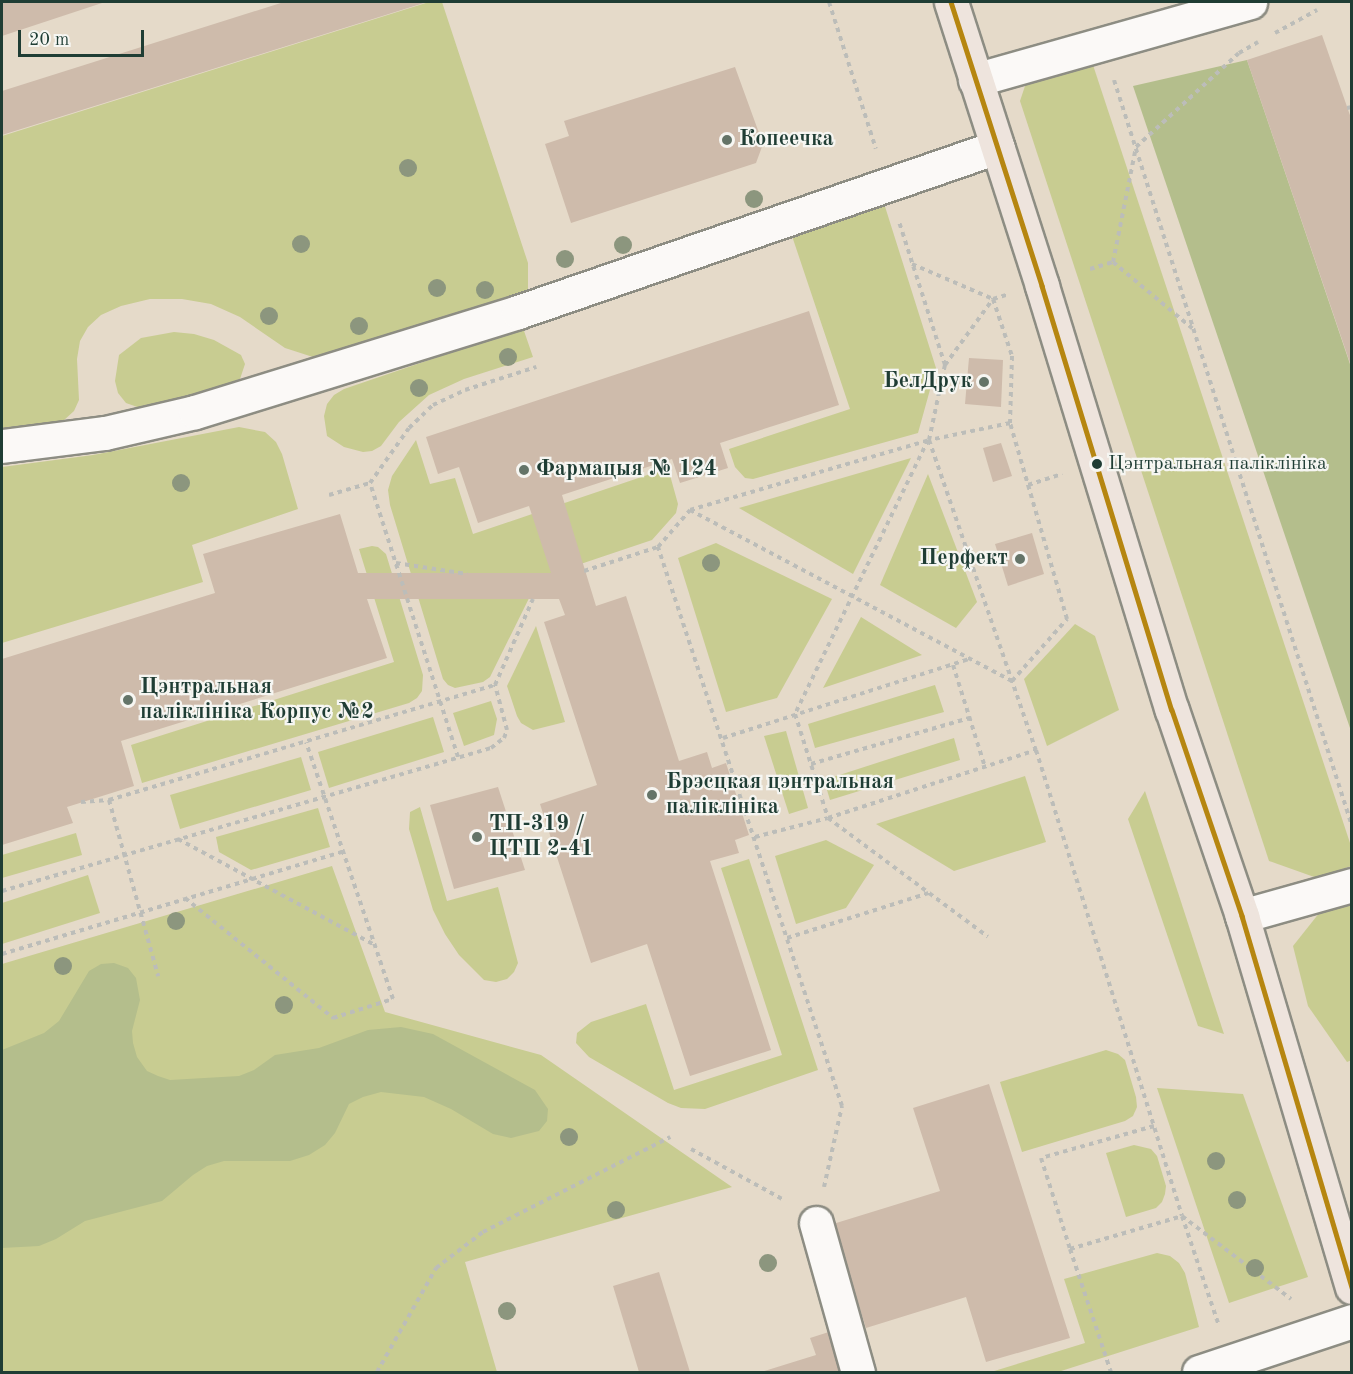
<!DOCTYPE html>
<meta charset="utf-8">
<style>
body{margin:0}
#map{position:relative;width:1353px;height:1374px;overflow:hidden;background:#e5dac9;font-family:"Old Standard TT",serif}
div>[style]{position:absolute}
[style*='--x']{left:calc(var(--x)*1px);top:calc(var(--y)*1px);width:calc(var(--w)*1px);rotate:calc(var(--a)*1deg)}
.green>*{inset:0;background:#c8cc91}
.forest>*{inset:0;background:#b4be8c}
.building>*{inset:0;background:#cebbab}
.path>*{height:4px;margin-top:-2px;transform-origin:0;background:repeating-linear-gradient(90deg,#bcbdb9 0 4.5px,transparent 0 9px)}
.roads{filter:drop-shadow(2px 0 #8d8d83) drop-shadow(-2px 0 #8d8d83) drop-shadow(0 2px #8d8d83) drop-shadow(0 -2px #8d8d83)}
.minor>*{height:33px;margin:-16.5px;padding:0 16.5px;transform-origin:16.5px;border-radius:16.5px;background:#fbf9f7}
.major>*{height:33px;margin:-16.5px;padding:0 16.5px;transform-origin:16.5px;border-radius:16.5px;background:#eee4dd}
.bus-1>*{height:4.5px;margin:-2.25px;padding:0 2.25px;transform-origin:2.25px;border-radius:2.25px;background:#b68610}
.trees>*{width:18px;height:18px;margin:-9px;border-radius:50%;background:#8c967e}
.dots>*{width:16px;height:16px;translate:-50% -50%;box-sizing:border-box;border:3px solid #f6f6f2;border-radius:50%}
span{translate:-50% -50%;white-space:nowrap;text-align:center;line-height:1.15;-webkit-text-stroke:4.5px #f6f6f2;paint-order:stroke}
.bus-label{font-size:20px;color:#1f3d34}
.left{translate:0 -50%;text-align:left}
.poi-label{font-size:22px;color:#1f3d34;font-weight:700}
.right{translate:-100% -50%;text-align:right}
.frame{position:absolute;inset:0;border:3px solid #1f3d34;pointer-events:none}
.scale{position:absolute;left:18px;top:30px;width:126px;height:27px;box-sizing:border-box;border:3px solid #1f3d34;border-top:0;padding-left:8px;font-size:18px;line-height:21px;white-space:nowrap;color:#1f3d34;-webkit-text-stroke:4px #f6f6f2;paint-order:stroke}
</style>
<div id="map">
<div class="green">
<i style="clip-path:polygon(429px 2px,442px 2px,528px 263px,528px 294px,316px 358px,285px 348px,240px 317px,211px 304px,182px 299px,150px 299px,121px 306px,101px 315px,88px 327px,80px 341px,77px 359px,79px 400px,74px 411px,63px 421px,47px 426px,2px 431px,2px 136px)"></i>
<i style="clip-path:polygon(1092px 62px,1351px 846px,1351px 866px,1317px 878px,1269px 861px,1020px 101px,1026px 83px)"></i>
<i style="clip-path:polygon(882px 197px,936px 368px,918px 433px,753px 479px,745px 478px,735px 467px,729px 449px,850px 409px,790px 230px)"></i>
<i style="clip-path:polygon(523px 328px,533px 357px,464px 379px,429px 395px,399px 422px,381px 446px,372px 451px,363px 452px,344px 447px,327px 436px,324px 416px,327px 404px,334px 395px,344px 389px)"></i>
<i style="clip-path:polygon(174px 332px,194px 334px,214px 340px,241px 355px,245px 364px,240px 379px,160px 407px,143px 409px,126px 403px,118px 393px,115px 381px,119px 355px,141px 338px)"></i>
<i style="clip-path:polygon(239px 427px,265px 432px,276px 442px,282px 454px,298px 509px,192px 545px,203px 582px,2px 643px,2px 467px,93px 455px)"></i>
<i style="clip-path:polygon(416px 440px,430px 484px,455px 478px,473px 534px,668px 468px,678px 504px,676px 513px,652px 540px,539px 578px,490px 677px,483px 682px,455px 688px,448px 685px,443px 679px,390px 505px,388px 490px,392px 476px)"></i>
<i style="clip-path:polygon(911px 458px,853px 574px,739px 508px)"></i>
<i style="clip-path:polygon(928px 474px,977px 602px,956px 628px,880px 585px)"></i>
<i style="clip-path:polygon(716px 543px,832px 599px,777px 698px,726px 712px,678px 558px)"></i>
<i style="clip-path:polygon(372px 546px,378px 547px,386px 554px,423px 675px,422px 691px,417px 698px,409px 703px,142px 783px,131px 745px,394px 662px,359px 549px)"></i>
<i style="clip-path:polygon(861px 617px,922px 655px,823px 688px)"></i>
<i style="clip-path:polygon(1075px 624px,1095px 636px,1119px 710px,1047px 746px,1024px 679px)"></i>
<i style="clip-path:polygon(536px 626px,565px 722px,533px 730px,521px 723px,517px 716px,507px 686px)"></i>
<i style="clip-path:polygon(935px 685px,944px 712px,815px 748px,808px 724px)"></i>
<i style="clip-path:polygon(491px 701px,497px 719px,494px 735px,464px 746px,453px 713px)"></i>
<i style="clip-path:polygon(433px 717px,444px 752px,329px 788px,318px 752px)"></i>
<i style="clip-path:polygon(786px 731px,808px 808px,789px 814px,764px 736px)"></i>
<i style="clip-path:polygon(954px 738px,960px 760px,830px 800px,824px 780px)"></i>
<i style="clip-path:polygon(301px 757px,311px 790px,180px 829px,170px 795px)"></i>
<i style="clip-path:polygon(1025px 776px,1046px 842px,954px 871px,876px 824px)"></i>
<i style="clip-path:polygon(1145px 791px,1224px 1034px,1198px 1026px,1128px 819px)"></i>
<i style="clip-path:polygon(420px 807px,447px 901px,498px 887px,518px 963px,514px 972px,507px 979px,496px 982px,484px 980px,459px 955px,445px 934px,433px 910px,409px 829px,410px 812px)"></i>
<i style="clip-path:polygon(318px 808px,330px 847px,251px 870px,219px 852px,216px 837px)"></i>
<i style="clip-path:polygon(76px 833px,82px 855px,2px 878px,2px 855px)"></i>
<i style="clip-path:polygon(826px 840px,874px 865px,846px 908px,796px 924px,775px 856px)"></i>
<i style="clip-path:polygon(749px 859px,818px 1070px,705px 1109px,681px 1108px,668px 1103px,589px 1057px,576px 1043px,577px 1033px,591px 1022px,646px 1004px,674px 1090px,782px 1055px,721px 868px)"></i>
<i style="clip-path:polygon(332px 866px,385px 1012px,541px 1055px,732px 1187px,465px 1262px,497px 1372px,2px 1372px,2px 964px)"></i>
<i style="clip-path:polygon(88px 875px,100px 913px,2px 944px,2px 903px)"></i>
<i style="clip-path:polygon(1351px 904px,1352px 1060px,1347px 1062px,1308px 1006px,1293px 946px,1320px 912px)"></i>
<i style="clip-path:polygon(1106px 1050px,1118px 1054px,1125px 1060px,1136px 1097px,1137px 1107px,1133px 1116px,1125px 1121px,1022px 1152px,1000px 1082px)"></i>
<i style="clip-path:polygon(1157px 1088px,1243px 1094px,1308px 1277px,1229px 1303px)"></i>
<i style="clip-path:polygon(1134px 1145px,1151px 1149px,1157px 1156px,1166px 1186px,1165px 1194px,1162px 1202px,1156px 1208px,1126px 1217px,1106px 1153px)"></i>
<i style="clip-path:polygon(1157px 1253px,1170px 1256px,1179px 1263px,1185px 1273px,1199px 1327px,1058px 1372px,991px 1372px,1085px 1343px,1064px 1279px)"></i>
</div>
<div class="forest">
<i style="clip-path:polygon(1247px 60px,1351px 367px,1351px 731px,1133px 86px)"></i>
<i style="clip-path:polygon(114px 963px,128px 968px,136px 978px,140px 1000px,132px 1031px,133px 1043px,137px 1057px,147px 1071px,158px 1076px,170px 1080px,239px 1076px,254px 1070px,275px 1055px,319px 1048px,368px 1030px,401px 1027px,433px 1034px,535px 1090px,548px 1109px,547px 1121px,539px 1131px,511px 1138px,493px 1134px,451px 1109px,424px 1097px,381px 1092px,363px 1097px,349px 1104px,335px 1133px,325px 1145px,309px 1155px,290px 1161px,224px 1161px,207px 1166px,193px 1175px,162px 1201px,85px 1221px,56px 1239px,39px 1246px,2px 1248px,2px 1050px,44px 1033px,59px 1021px,89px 971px,101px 964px)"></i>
</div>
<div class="building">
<i style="clip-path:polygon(2px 2px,105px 2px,2px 36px)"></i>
<i style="clip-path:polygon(284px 2px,427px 2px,2px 135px,2px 91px)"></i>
<i style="clip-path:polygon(1322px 35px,1352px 121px,1351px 366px,1247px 60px)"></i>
<i style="clip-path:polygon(735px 67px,763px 144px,756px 163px,571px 223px,545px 144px,569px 136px,564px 121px)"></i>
<i style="clip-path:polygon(809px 311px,839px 405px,720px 443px,728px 468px,680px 483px,672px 459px,562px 495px,596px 606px,626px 596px,679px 761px,707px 752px,712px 768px,726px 763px,749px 835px,735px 840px,739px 853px,710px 861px,771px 1050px,690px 1076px,647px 944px,591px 963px,540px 804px,597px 785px,544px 622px,565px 615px,559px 599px,367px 599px,387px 658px,121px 741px,134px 786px,67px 807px,73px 823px,2px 845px,2px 659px,215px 593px,203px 554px,340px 514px,358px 573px,551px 573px,529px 506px,478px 523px,459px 467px,438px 474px,426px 437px)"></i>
<i style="clip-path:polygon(969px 358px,1003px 360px,1001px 407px,965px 404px)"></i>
<i style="clip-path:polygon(1001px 443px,1012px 476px,993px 482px,983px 448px)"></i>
<i style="clip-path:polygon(1032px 533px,1044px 574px,1008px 586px,995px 544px)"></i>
<i style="clip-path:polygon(498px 787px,525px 870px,454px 889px,430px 805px)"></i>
<i style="clip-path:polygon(989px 1084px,1070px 1338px,986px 1362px,966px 1297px,866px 1328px,833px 1224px,940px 1191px,913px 1108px)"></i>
<i style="clip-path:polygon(659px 1272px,690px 1372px,639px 1372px,613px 1286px)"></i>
<i style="clip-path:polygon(832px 1331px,845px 1372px,761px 1372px,816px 1355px,810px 1338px)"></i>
</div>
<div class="path">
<i style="--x:829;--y:2;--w:154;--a:72.3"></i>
<i style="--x:1275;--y:33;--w:48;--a:-28.7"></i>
<i style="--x:1114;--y:80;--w:783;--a:72.31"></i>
<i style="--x:1347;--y:108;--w:5;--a:-11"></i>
<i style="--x:1113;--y:262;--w:104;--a:39.9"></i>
<i style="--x:912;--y:264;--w:88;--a:23.4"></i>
<i style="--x:993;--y:299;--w:60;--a:71.6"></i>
<i style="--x:1012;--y:356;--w:67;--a:91.7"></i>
<i style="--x:1090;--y:269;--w:24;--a:-17"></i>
<i style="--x:1113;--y:262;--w:117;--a:-78.7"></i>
<i style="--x:1136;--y:147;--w:139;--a:-42.4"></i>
<i style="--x:1239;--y:53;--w:22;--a:-30"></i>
<i style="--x:945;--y:365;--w:82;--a:-54"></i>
<i style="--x:993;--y:299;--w:14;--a:-17"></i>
<i style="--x:928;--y:440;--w:305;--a:115.9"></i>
<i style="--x:795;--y:714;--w:109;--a:72.4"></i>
<i style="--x:828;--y:818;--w:199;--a:36.6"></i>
<i style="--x:929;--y:440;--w:328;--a:71"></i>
<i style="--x:1036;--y:750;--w:488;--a:72.6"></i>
<i style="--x:1182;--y:1216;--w:116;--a:71.4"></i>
<i style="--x:1028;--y:485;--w:36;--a:-18"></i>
<i style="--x:329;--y:495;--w:43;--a:-16.3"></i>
<i style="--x:690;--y:510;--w:365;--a:28"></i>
<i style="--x:1012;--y:681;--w:83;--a:-48.4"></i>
<i style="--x:1067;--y:619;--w:204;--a:-106.2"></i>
<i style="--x:1010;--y:423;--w:83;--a:168.1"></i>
<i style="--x:929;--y:440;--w:77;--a:-78"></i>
<i style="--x:945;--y:365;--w:150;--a:-107.8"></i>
<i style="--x:396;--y:563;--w:72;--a:8.8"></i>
<i style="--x:584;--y:571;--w:78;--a:-18"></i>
<i style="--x:953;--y:665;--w:107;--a:72.6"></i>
<i style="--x:723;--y:738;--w:258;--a:-17.8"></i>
<i style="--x:458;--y:757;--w:288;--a:-107.8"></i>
<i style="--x:370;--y:483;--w:67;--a:-54.7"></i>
<i style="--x:409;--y:428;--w:33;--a:-44"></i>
<i style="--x:433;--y:405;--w:35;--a:-25"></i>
<i style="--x:465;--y:390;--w:75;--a:-17.9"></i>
<i style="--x:811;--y:764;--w:165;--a:-16.2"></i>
<i style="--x:109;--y:800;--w:183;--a:74.4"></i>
<i style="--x:81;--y:802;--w:28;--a:-4"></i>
<i style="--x:109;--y:800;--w:403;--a:-16.6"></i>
<i style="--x:495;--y:685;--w:94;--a:-66.2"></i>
<i style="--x:755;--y:837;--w:75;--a:-14.6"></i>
<i style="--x:828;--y:818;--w:219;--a:-18.1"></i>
<i style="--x:178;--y:839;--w:224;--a:28.3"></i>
<i style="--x:2;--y:891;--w:509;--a:-16.3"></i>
<i style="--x:491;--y:748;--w:16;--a:-38"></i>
<i style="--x:504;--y:738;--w:9;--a:-69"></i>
<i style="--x:507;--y:730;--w:47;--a:-104.9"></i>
<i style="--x:185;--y:898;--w:191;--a:39"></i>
<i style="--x:333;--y:1018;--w:63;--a:-17.6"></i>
<i style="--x:393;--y:999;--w:271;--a:-108.7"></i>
<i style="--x:787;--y:938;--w:149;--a:-17.6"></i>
<i style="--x:2;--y:954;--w:356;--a:-16.7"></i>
<i style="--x:1154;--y:1126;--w:117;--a:164.2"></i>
<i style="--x:1041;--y:1158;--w:96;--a:72.3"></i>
<i style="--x:1070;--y:1249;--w:117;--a:-16.4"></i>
<i style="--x:1182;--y:1216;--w:137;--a:37.3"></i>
<i style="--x:691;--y:1149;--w:106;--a:28.7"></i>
<i style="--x:824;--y:1187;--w:83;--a:-77.5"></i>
<i style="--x:842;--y:1106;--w:589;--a:-108.22"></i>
<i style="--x:658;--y:547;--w:49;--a:-49.1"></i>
<i style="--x:690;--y:510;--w:249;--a:-16.3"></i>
<i style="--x:1070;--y:1249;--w:130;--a:71.6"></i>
<i style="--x:377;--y:1372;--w:120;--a:-60.4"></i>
<i style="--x:436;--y:1268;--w:59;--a:-37.5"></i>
<i style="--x:483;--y:1232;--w:210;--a:-26.9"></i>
</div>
<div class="roads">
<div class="minor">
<i style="--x:975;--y:80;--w:286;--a:-15.8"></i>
<i style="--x:2;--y:446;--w:104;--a:-7.2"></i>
<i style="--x:105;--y:433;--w:92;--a:-13.1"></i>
<i style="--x:195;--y:412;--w:338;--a:-17.2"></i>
<i style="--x:518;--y:312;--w:507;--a:-19.01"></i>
<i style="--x:1242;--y:916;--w:114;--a:-15.7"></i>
<i style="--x:816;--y:1223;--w:155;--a:74.3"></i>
<i style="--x:1199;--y:1372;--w:161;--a:-18.4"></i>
</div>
<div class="major">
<i style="--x:951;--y:2;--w:298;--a:72.2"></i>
<i style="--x:1042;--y:286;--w:443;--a:73"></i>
<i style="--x:1172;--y:710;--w:218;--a:71.2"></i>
<i style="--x:1242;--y:916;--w:387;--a:73.5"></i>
</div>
</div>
<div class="bus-1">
<i style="--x:951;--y:2;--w:298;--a:72.2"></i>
<i style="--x:1042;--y:286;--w:443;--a:73"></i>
<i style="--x:1172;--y:710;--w:218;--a:71.2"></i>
<i style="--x:1242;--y:916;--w:387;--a:73.5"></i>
</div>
<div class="trees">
<i style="left:408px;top:168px"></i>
<i style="left:754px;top:199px"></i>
<i style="left:301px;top:244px"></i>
<i style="left:623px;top:245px"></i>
<i style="left:565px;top:259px"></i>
<i style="left:437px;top:288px"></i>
<i style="left:485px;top:290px"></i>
<i style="left:269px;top:316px"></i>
<i style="left:359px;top:326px"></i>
<i style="left:508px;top:357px"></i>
<i style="left:419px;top:388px"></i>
<i style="left:181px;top:483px"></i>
<i style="left:711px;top:563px"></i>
<i style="left:176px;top:921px"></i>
<i style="left:63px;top:966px"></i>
<i style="left:284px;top:1005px"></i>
<i style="left:569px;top:1137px"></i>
<i style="left:1216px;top:1161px"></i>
<i style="left:1237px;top:1200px"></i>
<i style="left:616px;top:1210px"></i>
<i style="left:768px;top:1263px"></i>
<i style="left:1255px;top:1268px"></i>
<i style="left:507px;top:1311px"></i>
</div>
<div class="dots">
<i style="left:727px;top:140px;background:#647468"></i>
<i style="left:984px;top:382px;background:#647468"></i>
<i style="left:1097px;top:464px;background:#1f3d34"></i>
<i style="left:524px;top:470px;background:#647468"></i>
<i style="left:1020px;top:559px;background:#647468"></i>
<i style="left:128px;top:700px;background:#647468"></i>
<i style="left:652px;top:795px;background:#647468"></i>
<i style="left:477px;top:837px;background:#647468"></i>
</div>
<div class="bus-label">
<span class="left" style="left:1108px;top:464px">Цэнтральная паліклініка</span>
</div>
<div class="poi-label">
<span class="left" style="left:739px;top:140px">Копеечка</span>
<span class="right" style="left:972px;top:382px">БелДрук</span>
<span class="left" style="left:536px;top:470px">Фармацыя № 124</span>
<span class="right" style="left:1008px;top:559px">Перфект</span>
<span class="left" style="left:140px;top:700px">Цэнтральная<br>паліклініка Корпус №2</span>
<span class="left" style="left:666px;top:795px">Брэсцкая цэнтральная<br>паліклініка</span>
<span class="left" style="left:489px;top:837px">ТП-319 /<br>ЦТП 2-41</span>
</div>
<div class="frame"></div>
<div class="scale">20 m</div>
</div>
